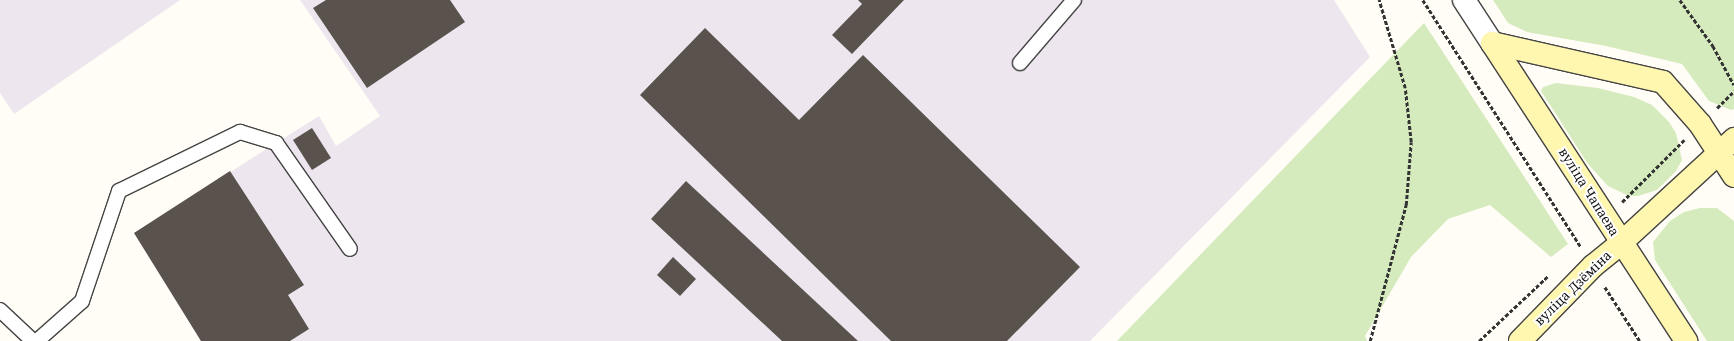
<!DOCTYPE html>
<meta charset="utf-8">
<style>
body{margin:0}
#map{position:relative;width:1734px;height:341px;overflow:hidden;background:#fffdf5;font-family:"Noto Serif",serif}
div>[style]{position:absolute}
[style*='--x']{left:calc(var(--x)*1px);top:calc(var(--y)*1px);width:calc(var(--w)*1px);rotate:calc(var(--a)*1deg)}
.industrial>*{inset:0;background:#eee6ef}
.green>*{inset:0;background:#d5ebbd}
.building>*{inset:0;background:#5a524d}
.path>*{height:2.5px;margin-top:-1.25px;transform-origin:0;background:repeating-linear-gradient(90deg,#333 0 4px,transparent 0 6px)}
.roads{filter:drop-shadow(1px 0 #444) drop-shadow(-1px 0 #444) drop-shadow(0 1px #444) drop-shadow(0 -1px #444)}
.service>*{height:14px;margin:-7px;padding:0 7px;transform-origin:7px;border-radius:7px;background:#fff}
.tertiary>*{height:22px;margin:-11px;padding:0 11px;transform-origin:11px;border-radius:11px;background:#fff}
.secondary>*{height:22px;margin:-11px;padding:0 11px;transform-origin:11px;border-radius:11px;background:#fff6b0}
span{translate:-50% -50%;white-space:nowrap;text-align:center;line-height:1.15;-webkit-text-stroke:4px #fff;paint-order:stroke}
.street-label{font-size:13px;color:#111}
</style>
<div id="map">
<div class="industrial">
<i style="clip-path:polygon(0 0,180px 0,14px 114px,0 93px)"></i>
<i style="clip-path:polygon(300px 0,1334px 0,1370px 57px,1090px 341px,201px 341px,134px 233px,319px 116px,336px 146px,380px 116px)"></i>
</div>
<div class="green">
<i style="clip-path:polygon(1493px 0,1734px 0,1734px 109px,1731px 110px,1709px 101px,1682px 64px,1606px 46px,1527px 32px,1508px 23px)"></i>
<i style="clip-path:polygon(1424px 23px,1568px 244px,1551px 257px,1490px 205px,1448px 219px,1411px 257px,1365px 336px,1367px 341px,1117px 341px)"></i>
<i style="clip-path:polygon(1556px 83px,1598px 88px,1634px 97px,1652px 105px,1669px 122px,1676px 133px,1682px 160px,1676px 171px,1657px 190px,1638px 196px,1629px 196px,1608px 186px,1588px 164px,1541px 91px,1543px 87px)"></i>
<i style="clip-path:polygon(1700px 208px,1717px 208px,1734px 221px,1734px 341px,1707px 341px,1655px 260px,1653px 242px,1670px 221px,1684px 212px)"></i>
</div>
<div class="building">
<i style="clip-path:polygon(326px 0,450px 0,465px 22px,367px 88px,313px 8px)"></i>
<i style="clip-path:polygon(858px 0,904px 0,852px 54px,832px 35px,862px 4px)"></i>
<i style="clip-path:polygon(705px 28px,799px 120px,863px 55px,1080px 267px,1007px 341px,891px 341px,640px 95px)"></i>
<i style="clip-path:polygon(312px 128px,331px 158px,312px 170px,293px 140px)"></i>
<i style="clip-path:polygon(230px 171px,304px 285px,288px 295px,309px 329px,290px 341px,201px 341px,134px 233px)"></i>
<i style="clip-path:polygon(686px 181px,858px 341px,782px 341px,651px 219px)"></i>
<i style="clip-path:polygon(673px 257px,696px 279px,680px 296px,657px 275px)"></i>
</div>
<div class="path">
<i style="--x:1423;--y:0;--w:293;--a:57.4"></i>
<i style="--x:1680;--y:0;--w:57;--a:54.3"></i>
<i style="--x:1713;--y:46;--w:44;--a:61.7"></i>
<i style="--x:1717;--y:108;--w:24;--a:-45"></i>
<i style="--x:1622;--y:202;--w:88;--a:-45"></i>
<i style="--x:1605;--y:287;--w:64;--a:57.1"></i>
<i style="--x:1370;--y:341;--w:141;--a:-75.2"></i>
<i style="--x:1406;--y:205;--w:63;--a:-85.5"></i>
<i style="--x:1411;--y:142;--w:54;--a:-96.3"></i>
<i style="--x:1405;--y:88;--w:92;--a:-106.5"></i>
<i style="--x:1479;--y:341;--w:95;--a:-43.3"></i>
</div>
<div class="roads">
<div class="service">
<i style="--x:1020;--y:63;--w:83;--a:-49.4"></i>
<i style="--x:0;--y:310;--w:45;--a:43.2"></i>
<i style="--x:37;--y:341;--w:60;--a:-41.6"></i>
<i style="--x:82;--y:301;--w:116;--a:-71.4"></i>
<i style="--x:119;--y:191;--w:135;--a:-26"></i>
<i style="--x:240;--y:132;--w:38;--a:17"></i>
<i style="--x:276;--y:143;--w:129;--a:55.1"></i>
</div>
<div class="tertiary">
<i style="--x:1464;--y:0;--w:51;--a:56.9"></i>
</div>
<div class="secondary">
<i style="--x:1492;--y:43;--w:356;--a:56.9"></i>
<i style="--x:1492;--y:43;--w:175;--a:12.8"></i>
<i style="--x:1663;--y:82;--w:56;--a:48.6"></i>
<i style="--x:1700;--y:124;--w:62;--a:56.8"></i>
<i style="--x:1520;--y:341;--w:105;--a:-45.8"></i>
<i style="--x:1593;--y:266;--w:36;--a:-39"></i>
<i style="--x:1621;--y:243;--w:154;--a:-42.6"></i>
</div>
</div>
<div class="street-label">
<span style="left:1589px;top:192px;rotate:58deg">вуліца Чапаева</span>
<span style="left:1573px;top:288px;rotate:-44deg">вуліца Дзёміна</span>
</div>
</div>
